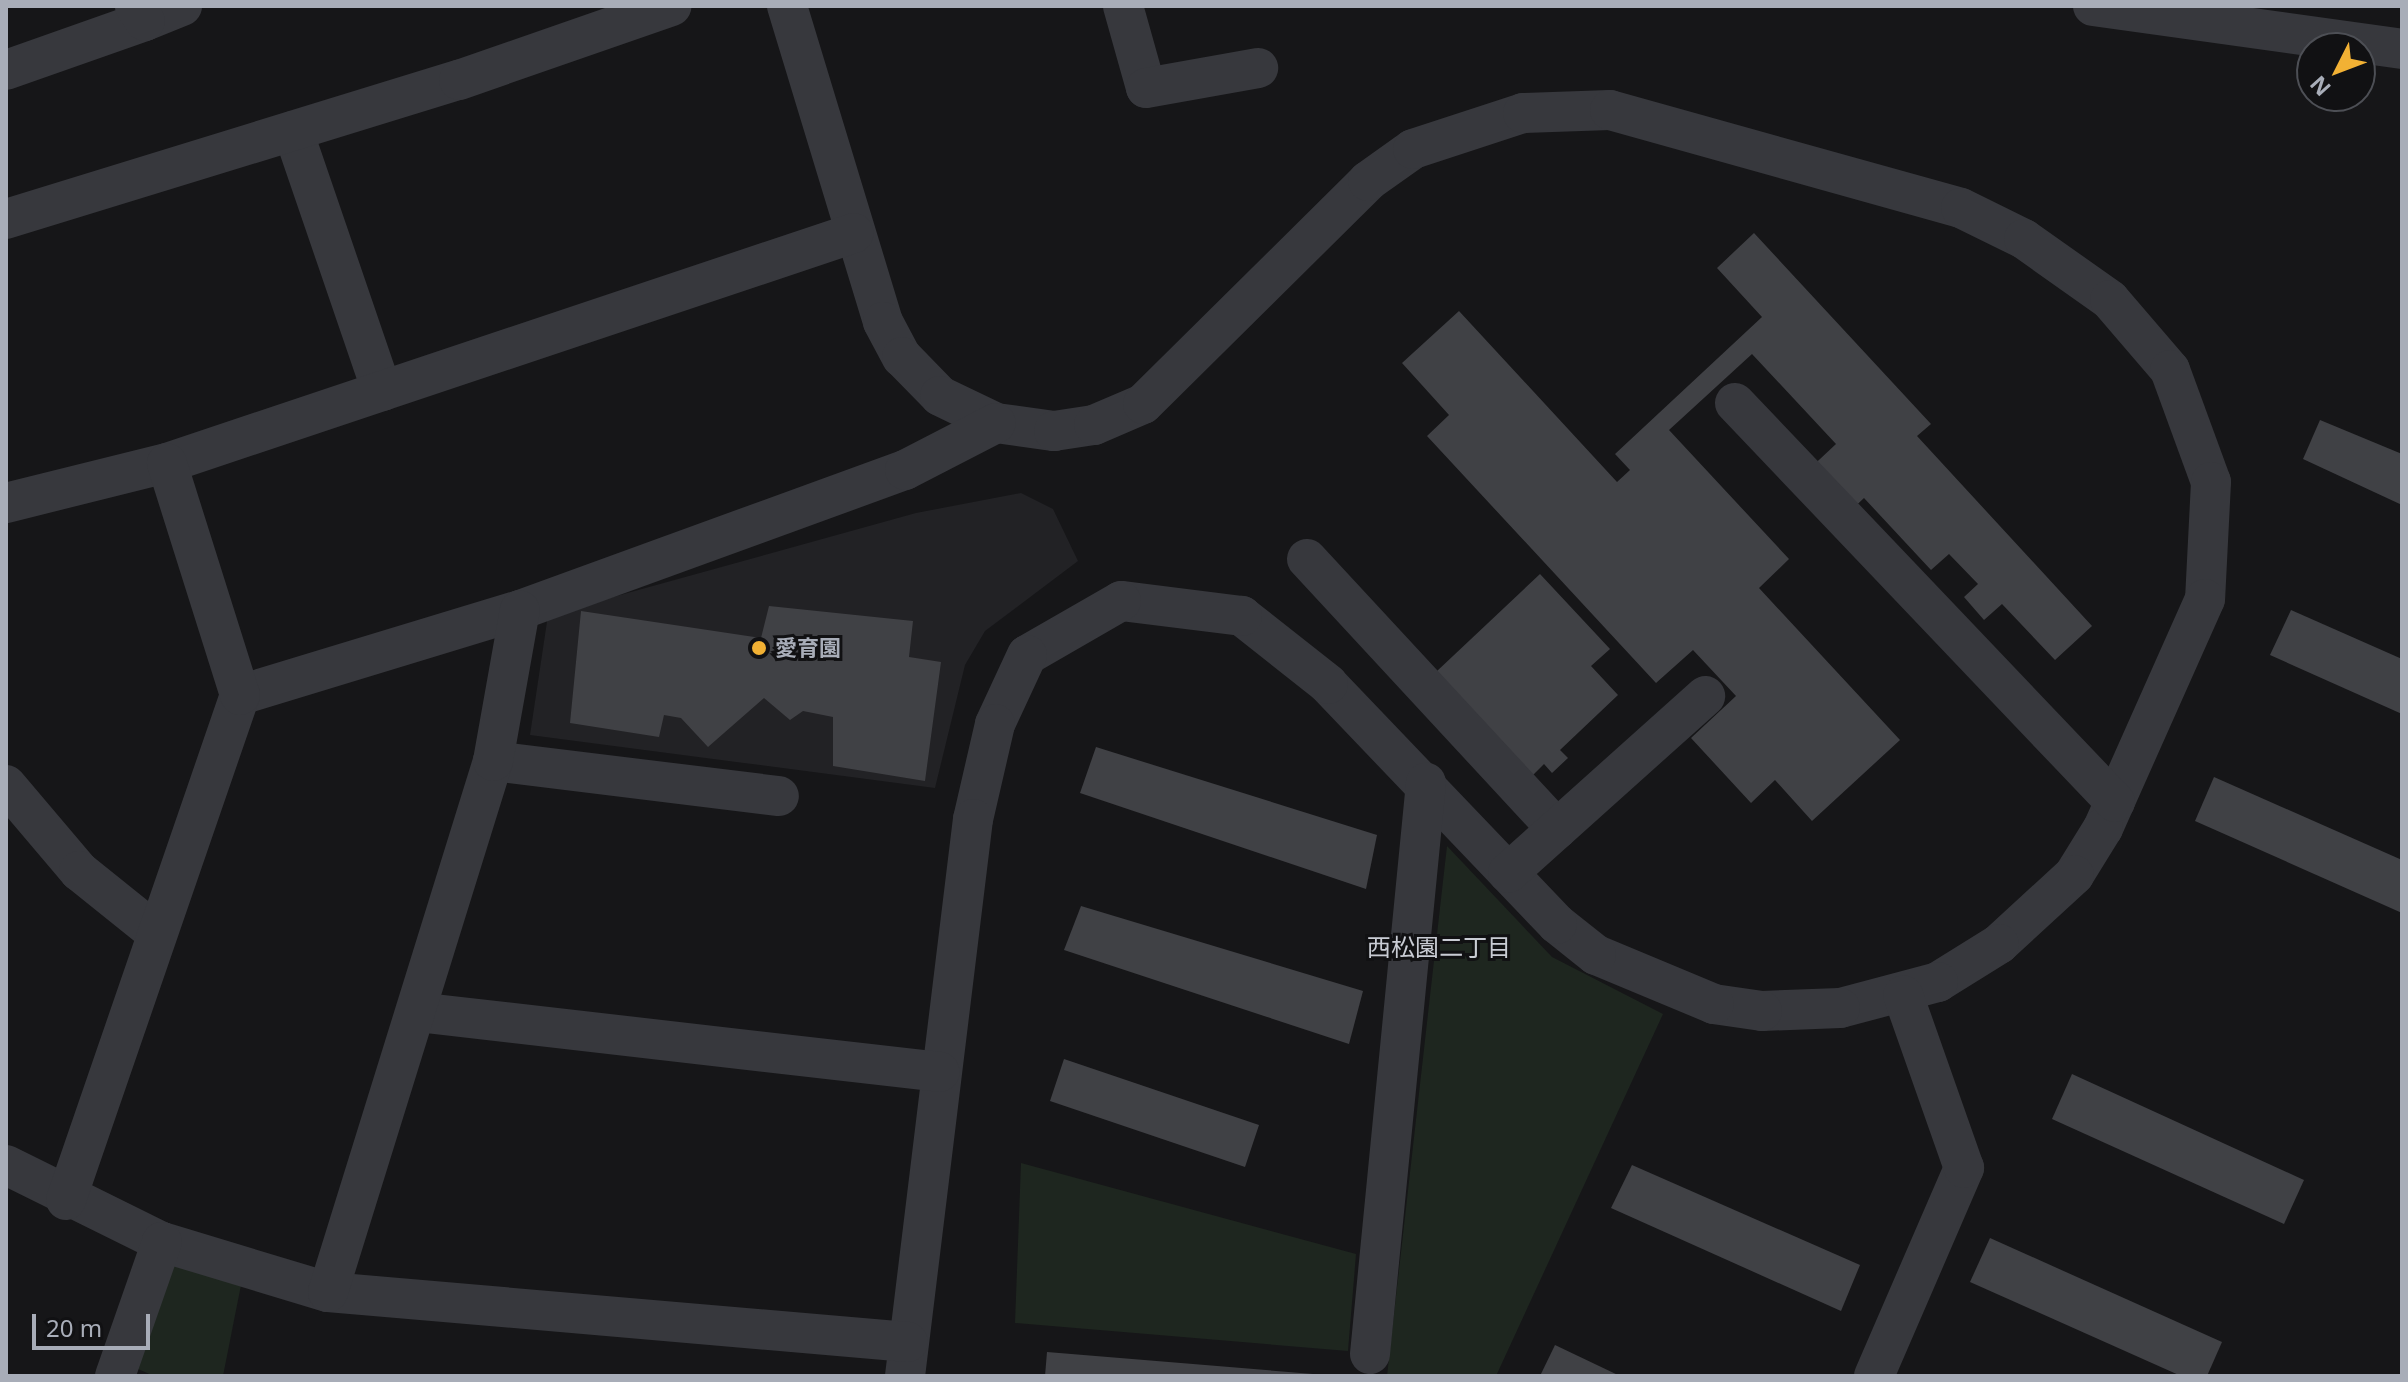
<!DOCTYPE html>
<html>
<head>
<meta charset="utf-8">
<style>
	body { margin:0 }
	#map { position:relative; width:2408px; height:1382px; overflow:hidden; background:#161618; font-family:"Noto Sans","Noto Sans JP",sans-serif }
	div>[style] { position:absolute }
	.built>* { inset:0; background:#222225 }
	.green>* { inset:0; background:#1e261f }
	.building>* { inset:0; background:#404145 }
	.minor>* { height:40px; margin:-20px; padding:0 20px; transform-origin:20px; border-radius:20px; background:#37383d }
	.dots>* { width:22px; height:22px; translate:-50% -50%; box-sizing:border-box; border:4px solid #111113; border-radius:50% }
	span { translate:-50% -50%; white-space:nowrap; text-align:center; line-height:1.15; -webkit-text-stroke:6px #111113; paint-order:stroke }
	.poi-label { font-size:22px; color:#a8adb8; font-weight:700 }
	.left { translate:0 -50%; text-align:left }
	.neighbourhood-label { font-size:24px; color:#c9ccd4 }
	.frame { position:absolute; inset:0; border:8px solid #a8adb8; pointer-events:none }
	.north { position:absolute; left:2296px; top:32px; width:80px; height:80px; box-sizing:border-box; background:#111113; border:2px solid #4d4f55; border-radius:50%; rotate:228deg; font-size:22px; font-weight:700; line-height:32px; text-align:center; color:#a8adb8 }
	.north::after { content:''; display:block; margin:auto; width:28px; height:36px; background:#f2b134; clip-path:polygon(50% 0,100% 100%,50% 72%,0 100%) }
	.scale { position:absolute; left:32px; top:1314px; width:118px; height:36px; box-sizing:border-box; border:4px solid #a8adb8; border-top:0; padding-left:10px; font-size:24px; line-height:28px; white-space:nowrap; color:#a8adb8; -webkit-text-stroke:6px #111113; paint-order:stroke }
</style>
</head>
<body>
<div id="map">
	<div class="built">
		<i style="clip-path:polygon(1021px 493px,1053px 509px,1078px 561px,985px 631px,965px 665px,935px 788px,530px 735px,548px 615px,916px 513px)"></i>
	</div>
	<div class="green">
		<i style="clip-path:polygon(1447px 846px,1552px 957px,1663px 1014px,1496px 1376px,1387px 1376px)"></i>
		<i style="clip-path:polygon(1021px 1163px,1356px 1254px,1348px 1351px,1015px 1323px)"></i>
		<i style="clip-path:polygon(168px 1260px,241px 1285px,223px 1376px,154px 1376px,131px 1366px)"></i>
	</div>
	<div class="building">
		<i style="clip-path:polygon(1754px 233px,1931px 424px,1917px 436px,2092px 626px,2055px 660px,2002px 604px,1984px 620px,1964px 597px,1978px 584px,1949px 554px,1931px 570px,1864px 498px,1844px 517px,1804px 474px,1836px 444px,1752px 354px,1669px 430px,1789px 559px,1759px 588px,1900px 740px,1812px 821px,1775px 780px,1751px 803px,1691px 738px,1736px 696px,1693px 650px,1656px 683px,1427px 436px,1449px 415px,1402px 363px,1459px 311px,1617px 482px,1630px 470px,1615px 454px,1762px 317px,1717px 268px)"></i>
		<i style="clip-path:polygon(2320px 420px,2402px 454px,2402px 505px,2303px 459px)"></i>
		<i style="clip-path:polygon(1540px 574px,1610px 649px,1591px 666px,1618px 695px,1560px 750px,1568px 758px,1552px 773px,1544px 764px,1533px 775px,1436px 672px)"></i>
		<i style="clip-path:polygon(769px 606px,913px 621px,909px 657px,941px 662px,925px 781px,833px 766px,833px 717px,803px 711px,790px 720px,764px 698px,708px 747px,681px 718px,664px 715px,659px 737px,570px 723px,581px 611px,761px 638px)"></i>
		<i style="clip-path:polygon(2291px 610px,2402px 659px,2402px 714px,2270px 655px)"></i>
		<i style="clip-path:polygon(1096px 747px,1377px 835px,1366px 889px,1080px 793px)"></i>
		<i style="clip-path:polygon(2214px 777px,2402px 860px,2402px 913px,2195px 821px)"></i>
		<i style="clip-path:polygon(1081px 906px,1363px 991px,1349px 1044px,1064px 950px)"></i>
		<i style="clip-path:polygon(1064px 1059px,1259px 1125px,1245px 1167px,1050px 1101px)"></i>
		<i style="clip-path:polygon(2072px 1074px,2304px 1180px,2284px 1224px,2052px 1119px)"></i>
		<i style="clip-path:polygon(1632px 1165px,1860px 1265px,1841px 1311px,1611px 1208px)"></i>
		<i style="clip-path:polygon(1990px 1238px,2222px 1342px,2207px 1376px,2181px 1376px,1970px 1282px)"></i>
		<i style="clip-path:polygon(1555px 1345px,1620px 1376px,1540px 1376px)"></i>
		<i style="clip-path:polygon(1047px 1352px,1313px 1374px,1313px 1376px,1045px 1376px)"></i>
	</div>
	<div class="minor">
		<i style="left:787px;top:6px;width:330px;rotate:73.1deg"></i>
		<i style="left:883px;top:322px;width:40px;rotate:62deg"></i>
		<i style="left:902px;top:357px;width:54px;rotate:45.7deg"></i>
		<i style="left:940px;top:396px;width:62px;rotate:25.7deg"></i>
		<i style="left:996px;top:423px;width:59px;rotate:7.9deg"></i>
		<i style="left:1054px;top:431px;width:40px;rotate:-8.5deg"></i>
		<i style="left:1094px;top:425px;width:53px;rotate:-23.2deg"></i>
		<i style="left:1143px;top:404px;width:317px;rotate:-44.7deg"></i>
		<i style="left:1368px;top:181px;width:55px;rotate:-35.4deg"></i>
		<i style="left:1413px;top:149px;width:116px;rotate:-18.1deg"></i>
		<i style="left:1523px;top:113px;width:87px;rotate:-2deg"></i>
		<i style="left:1610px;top:110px;width:364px;rotate:15.6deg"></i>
		<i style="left:1961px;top:208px;width:70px;rotate:26.2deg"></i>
		<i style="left:2024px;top:239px;width:105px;rotate:35.3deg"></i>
		<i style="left:2110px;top:300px;width:92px;rotate:49.4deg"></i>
		<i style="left:2170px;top:370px;width:119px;rotate:69.9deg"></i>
		<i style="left:2211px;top:482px;width:117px;rotate:92.9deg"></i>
		<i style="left:2205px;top:599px;width:251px;rotate:114deg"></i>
		<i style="left:2103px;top:828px;width:55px;rotate:121.7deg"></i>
		<i style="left:2074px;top:875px;width:102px;rotate:137.4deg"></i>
		<i style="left:1999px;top:944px;width:72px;rotate:148.1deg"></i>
		<i style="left:1938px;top:982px;width:101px;rotate:165.1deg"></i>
		<i style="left:1840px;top:1008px;width:78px;rotate:177.8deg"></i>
		<i style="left:1762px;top:1011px;width:49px;rotate:-171.7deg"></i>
		<i style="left:1714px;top:1004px;width:128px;rotate:-157.4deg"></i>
		<i style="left:1596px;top:955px;width:50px;rotate:-141.5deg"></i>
		<i style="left:1557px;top:924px;width:332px;rotate:-133.7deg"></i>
		<i style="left:1328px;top:684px;width:110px;rotate:-141.7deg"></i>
		<i style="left:1242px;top:616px;width:122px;rotate:-172.9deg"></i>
		<i style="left:1121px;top:601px;width:108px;rotate:150.1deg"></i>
		<i style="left:1027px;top:655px;width:76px;rotate:114.9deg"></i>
		<i style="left:995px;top:724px;width:98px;rotate:103deg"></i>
		<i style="left:973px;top:819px;width:561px;rotate:96.96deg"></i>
		<i style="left:1123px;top:6px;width:85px;rotate:74.3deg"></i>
		<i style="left:1146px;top:88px;width:114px;rotate:-10.1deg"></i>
		<i style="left:2093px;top:6px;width:312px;rotate:7.9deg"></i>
		<i style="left:145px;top:21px;width:40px;rotate:-22deg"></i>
		<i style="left:6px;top:70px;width:147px;rotate:-19.4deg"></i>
		<i style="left:145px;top:21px;width:18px;rotate:-124deg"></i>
		<i style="left:293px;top:131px;width:275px;rotate:71.1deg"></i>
		<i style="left:6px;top:219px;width:474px;rotate:-17.1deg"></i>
		<i style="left:459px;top:80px;width:225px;rotate:-19.2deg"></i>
		<i style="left:1735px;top:403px;width:551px;rotate:46.4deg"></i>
		<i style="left:6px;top:503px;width:166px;rotate:-14deg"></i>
		<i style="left:167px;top:463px;width:724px;rotate:-18.51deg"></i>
		<i style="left:1307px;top:559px;width:368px;rotate:47.2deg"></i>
		<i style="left:240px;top:695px;width:293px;rotate:-16.9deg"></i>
		<i style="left:520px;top:610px;width:410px;rotate:-20deg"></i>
		<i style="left:905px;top:470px;width:102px;rotate:-27.3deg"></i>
		<i style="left:493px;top:761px;width:288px;rotate:7deg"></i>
		<i style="left:6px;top:785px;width:113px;rotate:49.7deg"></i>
		<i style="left:79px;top:871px;width:97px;rotate:38.8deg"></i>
		<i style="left:1508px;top:873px;width:265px;rotate:-41.9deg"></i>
		<i style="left:417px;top:1012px;width:526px;rotate:6.54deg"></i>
		<i style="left:6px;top:1165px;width:174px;rotate:26.3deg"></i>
		<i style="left:162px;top:1242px;width:173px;rotate:16.8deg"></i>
		<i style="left:328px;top:1292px;width:582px;rotate:4.93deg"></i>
		<i style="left:66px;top:1200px;width:534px;rotate:-70.99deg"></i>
		<i style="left:240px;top:695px;width:243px;rotate:-107.5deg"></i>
		<i style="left:328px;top:1292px;width:556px;rotate:-72.74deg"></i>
		<i style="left:493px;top:761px;width:153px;rotate:-79.9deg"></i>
		<i style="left:1370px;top:1354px;width:574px;rotate:-84.4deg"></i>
		<i style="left:115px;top:1376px;width:142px;rotate:-70.7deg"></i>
		<i style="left:1874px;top:1376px;width:227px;rotate:-66.6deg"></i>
		<i style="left:1964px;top:1168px;width:183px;rotate:-109.4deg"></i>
	</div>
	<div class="dots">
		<i style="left:759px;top:648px;background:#f2b134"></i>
	</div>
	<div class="poi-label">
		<span class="left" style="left:775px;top:648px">愛育園</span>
	</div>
	<div class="neighbourhood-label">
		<span style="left:1439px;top:947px">西松園二丁目</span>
	</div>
	<div class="frame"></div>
	<div class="north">N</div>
	<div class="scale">20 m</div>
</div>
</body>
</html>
